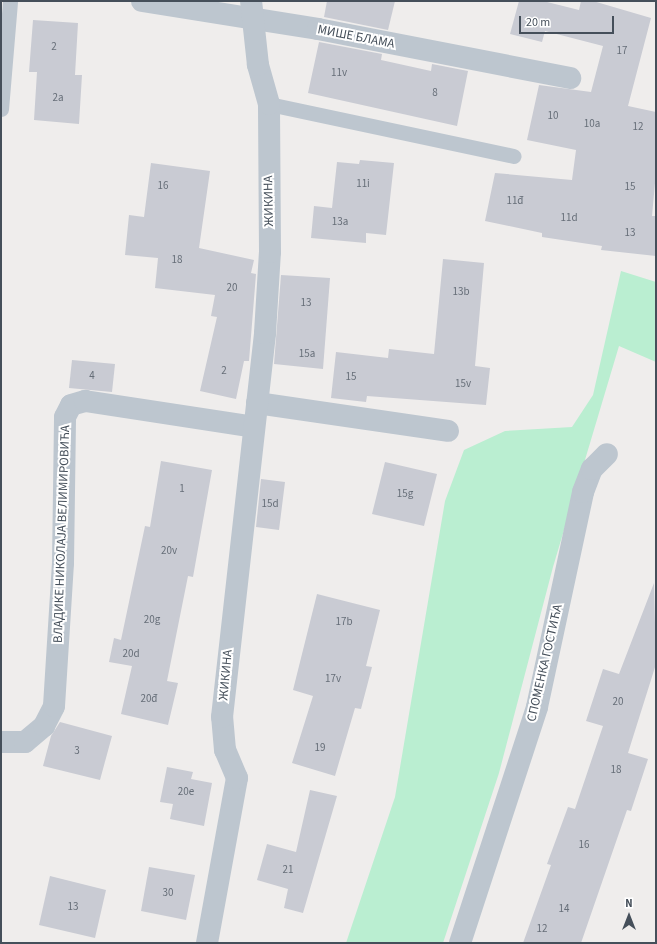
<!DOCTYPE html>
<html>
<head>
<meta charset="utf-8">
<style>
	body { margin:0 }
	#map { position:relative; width:657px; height:944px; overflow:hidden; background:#efedec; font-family:"Source Sans 3",sans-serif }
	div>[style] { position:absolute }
	.green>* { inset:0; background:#baeed1 }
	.building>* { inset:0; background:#c9cbd3 }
	.lane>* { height:15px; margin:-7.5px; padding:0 7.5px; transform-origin:7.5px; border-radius:7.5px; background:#bdc6cf }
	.street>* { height:22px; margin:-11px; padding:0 11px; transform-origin:11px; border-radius:11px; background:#bdc6cf }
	span { translate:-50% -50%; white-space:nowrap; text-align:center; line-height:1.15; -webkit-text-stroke:4px #fff; paint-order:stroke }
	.number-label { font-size:11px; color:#666e78 }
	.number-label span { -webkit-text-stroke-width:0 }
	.street-label { font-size:13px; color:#454f5a }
	.frame { position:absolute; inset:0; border:2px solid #454f5a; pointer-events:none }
	.north { position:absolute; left:609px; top:896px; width:40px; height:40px; -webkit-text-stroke:3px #fff; paint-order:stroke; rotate:0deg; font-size:11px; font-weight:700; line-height:16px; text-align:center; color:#454f5a }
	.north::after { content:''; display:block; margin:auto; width:14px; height:18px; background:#454f5a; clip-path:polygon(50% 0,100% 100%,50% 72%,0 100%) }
	.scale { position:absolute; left:519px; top:16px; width:95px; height:18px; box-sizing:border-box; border:2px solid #454f5a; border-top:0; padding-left:5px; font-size:12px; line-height:14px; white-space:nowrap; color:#454f5a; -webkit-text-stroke:3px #fff; paint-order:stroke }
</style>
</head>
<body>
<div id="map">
	<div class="green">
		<i style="clip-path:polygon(621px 271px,656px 282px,656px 362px,619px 346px,553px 567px,499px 773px,443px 943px,346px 943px,395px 797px,445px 501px,464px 450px,505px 431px,572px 427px,593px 395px)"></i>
	</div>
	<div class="building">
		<i style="clip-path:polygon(327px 1px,395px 1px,388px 30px,324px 17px)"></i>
		<i style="clip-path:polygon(519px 1px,543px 1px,579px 10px,581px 1px,593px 1px,651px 18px,628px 106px,656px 112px,656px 172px,652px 216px,656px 216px,656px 256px,601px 250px,602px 246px,542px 237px,542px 233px,485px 221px,495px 173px,572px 180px,576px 150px,527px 140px,539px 85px,591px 92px,603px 46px,545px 31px,542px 42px,510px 34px)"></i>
		<i style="clip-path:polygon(33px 20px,78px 23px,75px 75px,82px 75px,79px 124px,34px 120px,37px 72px,29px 72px)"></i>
		<i style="clip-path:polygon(319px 42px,382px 54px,381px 60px,431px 71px,432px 64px,468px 71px,457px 126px,308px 93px)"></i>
		<i style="clip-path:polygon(360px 160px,394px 163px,386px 235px,366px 233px,366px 243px,311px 238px,314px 206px,332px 208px,337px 162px,359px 164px)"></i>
		<i style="clip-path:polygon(151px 163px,210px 171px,199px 248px,254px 260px,251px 273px,256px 274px,249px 361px,244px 361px,236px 399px,200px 391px,217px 317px,211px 316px,215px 295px,155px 288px,158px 258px,125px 255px,129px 215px,144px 217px)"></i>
		<i style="clip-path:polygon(443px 259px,484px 263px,475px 366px,490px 368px,486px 405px,367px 396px,366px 402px,331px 398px,336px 352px,388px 358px,389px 349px,434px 354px)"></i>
		<i style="clip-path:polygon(281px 275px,330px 278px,323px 369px,274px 364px)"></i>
		<i style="clip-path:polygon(72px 360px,115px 364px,112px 392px,69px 388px)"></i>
		<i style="clip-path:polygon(161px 461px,212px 470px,193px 577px,188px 576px,167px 681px,178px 683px,168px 725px,121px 714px,132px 666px,109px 662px,114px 638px,121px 640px,145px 526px,150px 527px)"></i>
		<i style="clip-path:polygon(385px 462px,437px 474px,424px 526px,372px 514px)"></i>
		<i style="clip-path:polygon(261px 479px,285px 482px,279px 530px,256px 527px)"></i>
		<i style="clip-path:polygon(654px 583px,656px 664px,628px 753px,648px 759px,631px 811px,627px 810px,581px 943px,523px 943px,551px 865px,547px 864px,568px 807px,575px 809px,603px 726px,586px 721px,603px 669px,619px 674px)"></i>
		<i style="clip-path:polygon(317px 594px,380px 610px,366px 666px,372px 667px,361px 709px,355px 708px,335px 776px,292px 763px,313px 696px,293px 690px)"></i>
		<i style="clip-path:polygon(60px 722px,112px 736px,100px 780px,43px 766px,51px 736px)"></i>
		<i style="clip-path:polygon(167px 767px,193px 772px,191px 779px,212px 783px,204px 826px,170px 819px,173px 804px,160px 802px)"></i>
		<i style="clip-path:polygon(310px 790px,337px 796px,303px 913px,284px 908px,288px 889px,257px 880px,267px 844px,296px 852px)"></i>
		<i style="clip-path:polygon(149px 867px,195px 875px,186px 920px,141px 911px)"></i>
		<i style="clip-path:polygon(50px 876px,106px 890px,95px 938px,39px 925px)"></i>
	</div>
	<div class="lane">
		<i style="left:269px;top:104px;width:250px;rotate:12deg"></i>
		<i style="left:1px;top:109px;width:108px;rotate:-85.2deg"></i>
	</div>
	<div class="street">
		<i style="left:142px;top:1px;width:178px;rotate:9deg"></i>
		<i style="left:318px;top:29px;width:257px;rotate:11deg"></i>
		<i style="left:257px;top:403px;width:193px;rotate:8.3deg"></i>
		<i style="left:1px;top:742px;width:24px"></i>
		<i style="left:25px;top:742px;width:25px;rotate:-40deg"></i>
		<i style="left:44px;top:726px;width:22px;rotate:-63deg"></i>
		<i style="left:54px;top:706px;width:143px;rotate:-86.4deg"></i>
		<i style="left:63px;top:563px;width:146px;rotate:-89.2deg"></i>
		<i style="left:65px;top:417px;width:13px;rotate:-63deg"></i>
		<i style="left:71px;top:405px;width:15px;rotate:-16deg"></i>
		<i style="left:85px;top:401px;width:171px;rotate:8.7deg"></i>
		<i style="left:207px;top:943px;width:168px;rotate:-79.7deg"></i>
		<i style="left:237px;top:778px;width:30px;rotate:-113deg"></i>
		<i style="left:225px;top:750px;width:33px;rotate:-95deg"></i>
		<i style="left:222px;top:717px;width:386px;rotate:-83.6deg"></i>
		<i style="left:265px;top:333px;width:81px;rotate:-86.5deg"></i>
		<i style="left:270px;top:252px;width:148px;rotate:-90.4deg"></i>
		<i style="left:269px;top:104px;width:41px;rotate:-105.8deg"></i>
		<i style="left:258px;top:65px;width:64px;rotate:-96.2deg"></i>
		<i style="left:460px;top:943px;width:248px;rotate:-71.9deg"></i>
		<i style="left:537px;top:707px;width:220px;rotate:-77.9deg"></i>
		<i style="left:583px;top:492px;width:25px;rotate:-69deg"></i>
		<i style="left:592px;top:469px;width:21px;rotate:-45deg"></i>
	</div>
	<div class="number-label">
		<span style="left:54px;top:47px">2</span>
		<span style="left:622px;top:51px">17</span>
		<span style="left:339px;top:73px">11v</span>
		<span style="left:435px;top:93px">8</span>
		<span style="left:58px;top:98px">2a</span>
		<span style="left:553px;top:116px">10</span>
		<span style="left:592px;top:124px">10a</span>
		<span style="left:638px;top:127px">12</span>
		<span style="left:363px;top:184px">11i</span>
		<span style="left:163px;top:186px">16</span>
		<span style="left:630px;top:187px">15</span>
		<span style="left:515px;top:201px">11đ</span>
		<span style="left:569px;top:218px">11d</span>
		<span style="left:340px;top:222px">13a</span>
		<span style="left:630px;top:233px">13</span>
		<span style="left:177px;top:260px">18</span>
		<span style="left:232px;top:288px">20</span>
		<span style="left:461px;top:292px">13b</span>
		<span style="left:306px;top:303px">13</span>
		<span style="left:307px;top:354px">15a</span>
		<span style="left:224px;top:371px">2</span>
		<span style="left:92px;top:376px">4</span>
		<span style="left:351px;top:377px">15</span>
		<span style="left:463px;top:384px">15v</span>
		<span style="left:182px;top:489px">1</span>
		<span style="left:405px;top:494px">15g</span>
		<span style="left:270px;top:504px">15d</span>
		<span style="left:169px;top:551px">20v</span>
		<span style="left:152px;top:620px">20g</span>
		<span style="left:344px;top:622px">17b</span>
		<span style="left:131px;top:654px">20d</span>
		<span style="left:333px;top:679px">17v</span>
		<span style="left:149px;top:699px">20đ</span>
		<span style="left:618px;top:702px">20</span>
		<span style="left:320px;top:748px">19</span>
		<span style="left:77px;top:751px">3</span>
		<span style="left:616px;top:770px">18</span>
		<span style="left:186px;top:792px">20e</span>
		<span style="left:584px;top:845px">16</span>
		<span style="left:288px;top:870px">21</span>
		<span style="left:168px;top:893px">30</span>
		<span style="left:73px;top:907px">13</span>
		<span style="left:564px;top:909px">14</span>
		<span style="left:542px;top:929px">12</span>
	</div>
	<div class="street-label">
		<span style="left:356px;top:37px;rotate:11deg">МИШЕ БЛАМА</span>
		<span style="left:269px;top:201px;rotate:-91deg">ЖИКИНА</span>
		<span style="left:62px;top:534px;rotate:-88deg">ВЛАДИКЕ НИКОЛАЈА ВЕЛИМИРОВИЋА</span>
		<span style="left:545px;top:663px;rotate:-77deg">СПОМЕНКА ГОСТИЋА</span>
		<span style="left:226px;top:675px;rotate:-85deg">ЖИКИНА</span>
	</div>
	<div class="frame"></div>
	<div class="north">N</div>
	<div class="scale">20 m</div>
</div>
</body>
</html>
